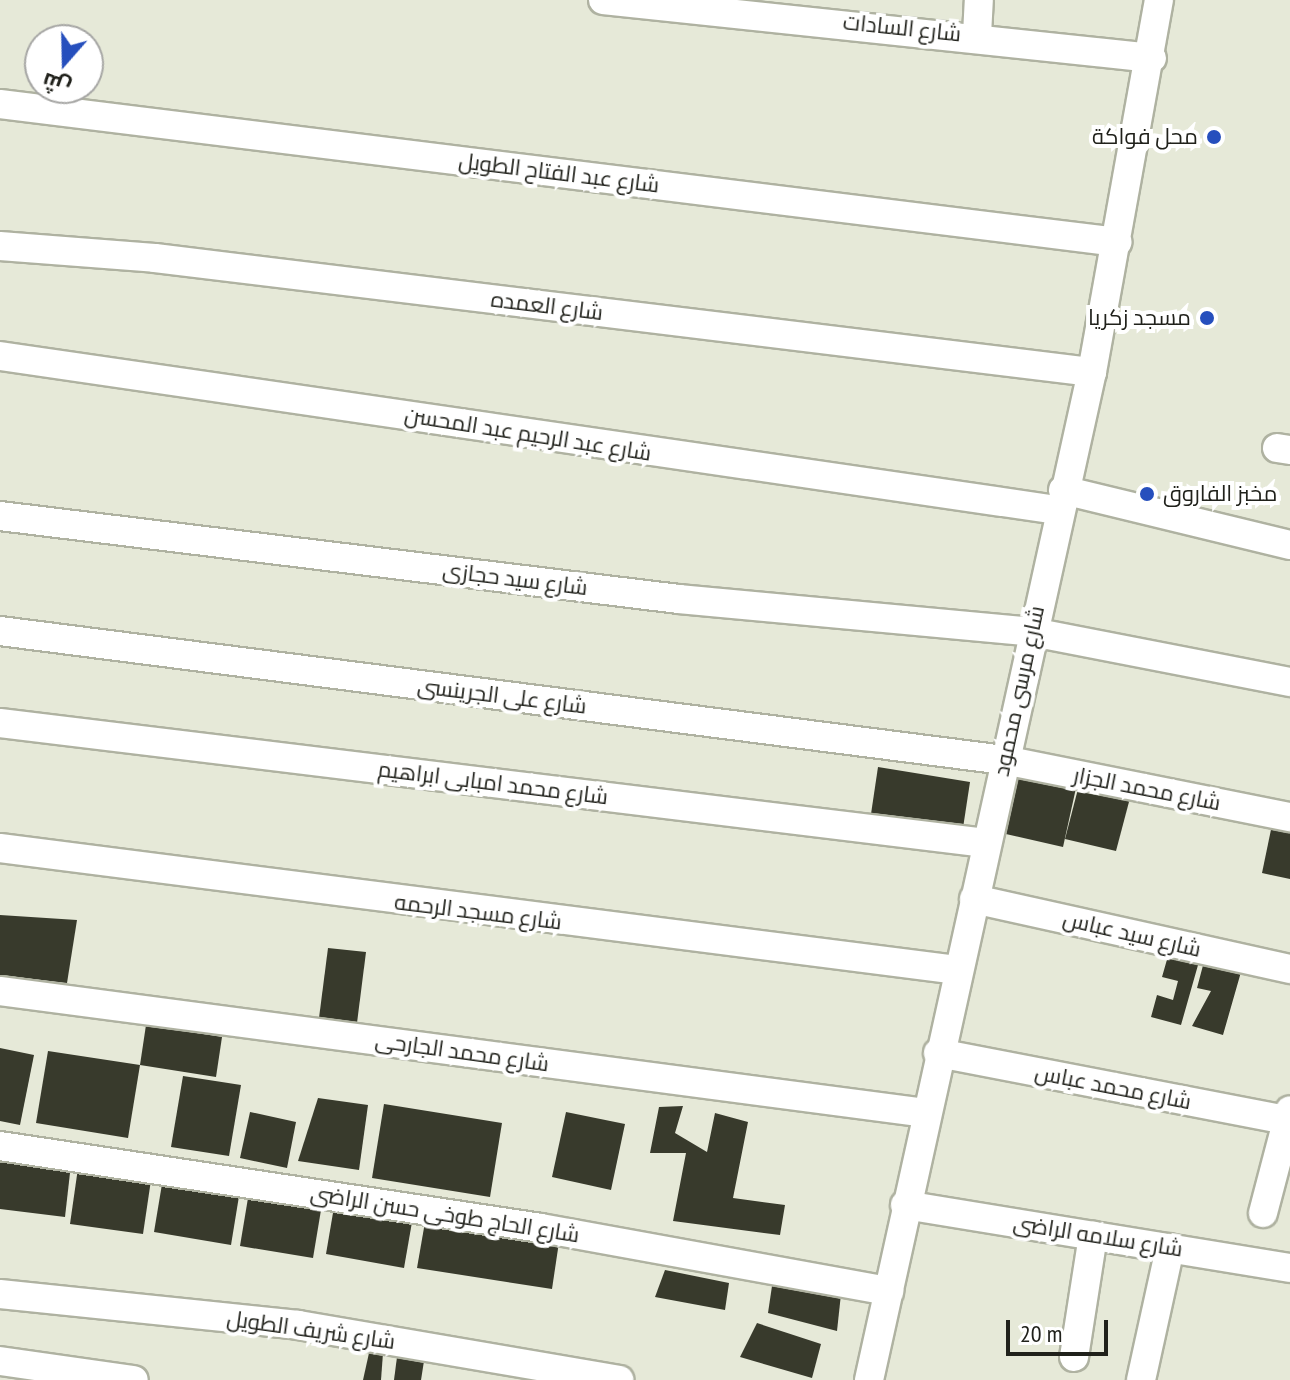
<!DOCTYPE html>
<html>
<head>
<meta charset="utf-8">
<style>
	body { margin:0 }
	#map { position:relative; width:1290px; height:1380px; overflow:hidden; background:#e6e9d8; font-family:"PT Sans Narrow",Cairo,sans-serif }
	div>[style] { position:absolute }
	.building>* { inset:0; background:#383a2c }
	.roads { filter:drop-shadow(2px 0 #afb2a1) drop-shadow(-2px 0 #afb2a1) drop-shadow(0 2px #afb2a1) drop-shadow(0 -2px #afb2a1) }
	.street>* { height:28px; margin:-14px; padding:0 14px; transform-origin:14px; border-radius:14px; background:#fff }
	.dots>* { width:22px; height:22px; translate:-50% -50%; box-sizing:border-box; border:4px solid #fff; border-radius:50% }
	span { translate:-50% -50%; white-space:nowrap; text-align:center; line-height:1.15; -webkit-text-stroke:8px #fff; paint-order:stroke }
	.street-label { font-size:22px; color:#20211b }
	.poi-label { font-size:22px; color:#20211b }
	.right { translate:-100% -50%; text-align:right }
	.left { translate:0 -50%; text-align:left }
	.north { position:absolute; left:24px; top:24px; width:80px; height:80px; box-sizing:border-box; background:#fff; border:2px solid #a6a6a4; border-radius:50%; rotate:200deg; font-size:22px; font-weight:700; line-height:32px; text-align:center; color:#20211b }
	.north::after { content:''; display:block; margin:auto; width:28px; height:36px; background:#264fbd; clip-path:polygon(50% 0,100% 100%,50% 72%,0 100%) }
	.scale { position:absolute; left:1006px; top:1320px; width:102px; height:36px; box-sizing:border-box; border:4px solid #20211b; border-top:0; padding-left:10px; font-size:24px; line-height:28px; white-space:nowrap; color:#20211b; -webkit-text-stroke:6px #fff; paint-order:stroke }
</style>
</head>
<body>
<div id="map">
	<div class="building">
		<i style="clip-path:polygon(878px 767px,970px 782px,963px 828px,871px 814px)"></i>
		<i style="clip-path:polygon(1010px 773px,1076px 788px,1063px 847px,997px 832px)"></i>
		<i style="clip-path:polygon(1079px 785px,1130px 798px,1116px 851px,1065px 839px)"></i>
		<i style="clip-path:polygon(1274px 815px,1290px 819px,1290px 879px,1262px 873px)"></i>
		<i style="clip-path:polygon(0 915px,77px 920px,67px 983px,0 975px)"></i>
		<i style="clip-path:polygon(328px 948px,366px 952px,357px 1023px,319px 1018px)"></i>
		<i style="clip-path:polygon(1170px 949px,1200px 958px,1181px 1025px,1151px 1017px,1157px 995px,1173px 1000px,1178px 981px,1162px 977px)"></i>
		<i style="clip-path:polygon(1206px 954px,1243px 965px,1223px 1035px,1192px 1026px,1211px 991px,1197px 988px)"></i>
		<i style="clip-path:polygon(146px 1025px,222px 1037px,216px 1077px,140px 1065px)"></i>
		<i style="clip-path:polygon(0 1048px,34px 1055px,20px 1125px,0 1121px)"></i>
		<i style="clip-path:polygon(48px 1051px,140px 1065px,128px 1138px,36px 1123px)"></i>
		<i style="clip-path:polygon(183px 1076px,241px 1085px,229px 1156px,171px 1147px)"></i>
		<i style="clip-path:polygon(318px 1098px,368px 1105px,359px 1170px,298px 1161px)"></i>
		<i style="clip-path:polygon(384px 1104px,502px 1123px,490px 1197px,372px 1178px)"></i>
		<i style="clip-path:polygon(683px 1106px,675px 1133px,707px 1152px,715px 1113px,748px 1122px,733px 1198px,785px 1205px,780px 1235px,673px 1221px,686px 1153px,650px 1153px,659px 1107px)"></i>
		<i style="clip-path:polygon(250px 1112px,296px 1122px,287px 1168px,240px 1158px)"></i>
		<i style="clip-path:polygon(566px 1112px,625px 1124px,611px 1190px,552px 1177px)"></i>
		<i style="clip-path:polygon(0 1156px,71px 1164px,65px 1217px,0 1209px)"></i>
		<i style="clip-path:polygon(78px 1168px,151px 1180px,143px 1234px,70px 1224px)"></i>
		<i style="clip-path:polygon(163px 1178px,240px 1190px,231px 1245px,154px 1232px)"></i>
		<i style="clip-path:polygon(248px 1198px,321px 1210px,313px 1258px,240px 1246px)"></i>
		<i style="clip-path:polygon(334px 1207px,412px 1222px,404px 1268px,326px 1254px)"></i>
		<i style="clip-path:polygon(425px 1222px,559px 1242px,552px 1289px,417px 1268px)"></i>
		<i style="clip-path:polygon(665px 1270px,729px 1283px,725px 1310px,655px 1297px)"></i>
		<i style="clip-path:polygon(772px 1286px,841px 1294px,837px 1331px,768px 1313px)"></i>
		<i style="clip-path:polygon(757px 1323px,821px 1344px,812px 1378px,740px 1357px)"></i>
		<i style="clip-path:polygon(369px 1353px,383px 1353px,381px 1380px,363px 1380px)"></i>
		<i style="clip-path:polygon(397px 1357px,424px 1361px,421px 1380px,394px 1380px)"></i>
	</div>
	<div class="roads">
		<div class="street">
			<i style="left:603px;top:0;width:552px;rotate:6.03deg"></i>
			<i style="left:977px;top:35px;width:35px;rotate:-87deg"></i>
			<i style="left:0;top:104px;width:1126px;rotate:7.04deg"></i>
			<i style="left:0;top:246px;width:155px;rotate:4.4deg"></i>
			<i style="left:155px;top:258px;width:944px;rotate:6.94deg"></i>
			<i style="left:0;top:356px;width:1068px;rotate:8.29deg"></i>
			<i style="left:1277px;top:448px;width:13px;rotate:9deg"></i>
			<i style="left:1063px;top:490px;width:234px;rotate:13.6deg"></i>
			<i style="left:0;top:516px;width:684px;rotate:6.97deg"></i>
			<i style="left:679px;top:599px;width:355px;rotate:5.3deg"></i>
			<i style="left:1032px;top:632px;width:263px;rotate:11deg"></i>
			<i style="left:0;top:631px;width:1012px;rotate:7.32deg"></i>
			<i style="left:1004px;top:760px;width:292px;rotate:11.3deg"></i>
			<i style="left:0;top:723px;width:993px;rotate:6.94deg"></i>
			<i style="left:0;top:848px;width:966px;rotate:7.26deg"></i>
			<i style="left:974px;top:899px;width:324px;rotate:12.5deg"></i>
			<i style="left:0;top:991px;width:933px;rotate:7.51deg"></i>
			<i style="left:938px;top:1053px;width:355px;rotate:10.9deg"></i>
			<i style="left:0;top:1146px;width:547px;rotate:8.62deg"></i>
			<i style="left:541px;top:1228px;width:354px;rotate:10.3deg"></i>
			<i style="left:905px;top:1205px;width:390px;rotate:9.3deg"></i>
			<i style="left:1263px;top:1213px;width:106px;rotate:-75.3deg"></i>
			<i style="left:0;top:1294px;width:300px;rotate:5.9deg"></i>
			<i style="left:298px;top:1325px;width:326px;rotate:9.7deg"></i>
			<i style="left:1074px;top:1357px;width:123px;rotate:-81.1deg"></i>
			<i style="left:0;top:1361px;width:135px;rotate:8.1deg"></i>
			<i style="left:869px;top:1380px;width:1032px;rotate:-77.53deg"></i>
			<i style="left:1092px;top:372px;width:378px;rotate:-79.8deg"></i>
			<i style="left:1141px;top:1380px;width:135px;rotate:-77.6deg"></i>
		</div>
	</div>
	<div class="dots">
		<i style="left:1214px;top:137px;background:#264fbd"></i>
		<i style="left:1207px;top:318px;background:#264fbd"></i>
		<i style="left:1147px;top:494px;background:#264fbd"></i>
	</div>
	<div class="street-label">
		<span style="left:902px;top:28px;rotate:6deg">شارع السادات</span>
		<span style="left:559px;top:173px;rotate:7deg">شارع عبد الفتاح الطويل</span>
		<span style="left:547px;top:306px;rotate:7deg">شارع العمده</span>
		<span style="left:528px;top:434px;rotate:9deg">شارع عبد الرحيم عبد المحسن</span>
		<span style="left:515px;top:579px;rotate:7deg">شارع سيد حجازى</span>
		<span style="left:1019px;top:691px;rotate:-78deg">شارع مرسى محمود</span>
		<span style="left:502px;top:696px;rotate:7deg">شارع على الجرينسى</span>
		<span style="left:493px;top:783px;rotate:7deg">شارع محمد امبابى ابراهيم</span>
		<span style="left:1147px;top:789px;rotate:11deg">شارع محمد الجزار</span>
		<span style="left:478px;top:912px;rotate:7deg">شارع مسجد الرحمه</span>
		<span style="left:1132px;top:934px;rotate:13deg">شارع سيد عباس</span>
		<span style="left:462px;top:1052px;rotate:8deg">شارع محمد الجارحى</span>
		<span style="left:1113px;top:1087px;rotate:11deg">شارع محمد عباس</span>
		<span style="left:445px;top:1214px;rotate:9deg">شارع الحاج طوخى حسن الراضى</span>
		<span style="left:1098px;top:1236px;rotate:9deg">شارع سلامه الراضى</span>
		<span style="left:311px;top:1330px;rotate:8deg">شارع شريف الطويل</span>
	</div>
	<div class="poi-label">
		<span class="right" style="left:1198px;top:137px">محل فواكة</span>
		<span class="right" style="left:1191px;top:318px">مسجد زكريا</span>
		<span class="left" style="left:1163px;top:494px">مخبز الفاروق</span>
	</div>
	<div class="north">ش</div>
	<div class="scale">20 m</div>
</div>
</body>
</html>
